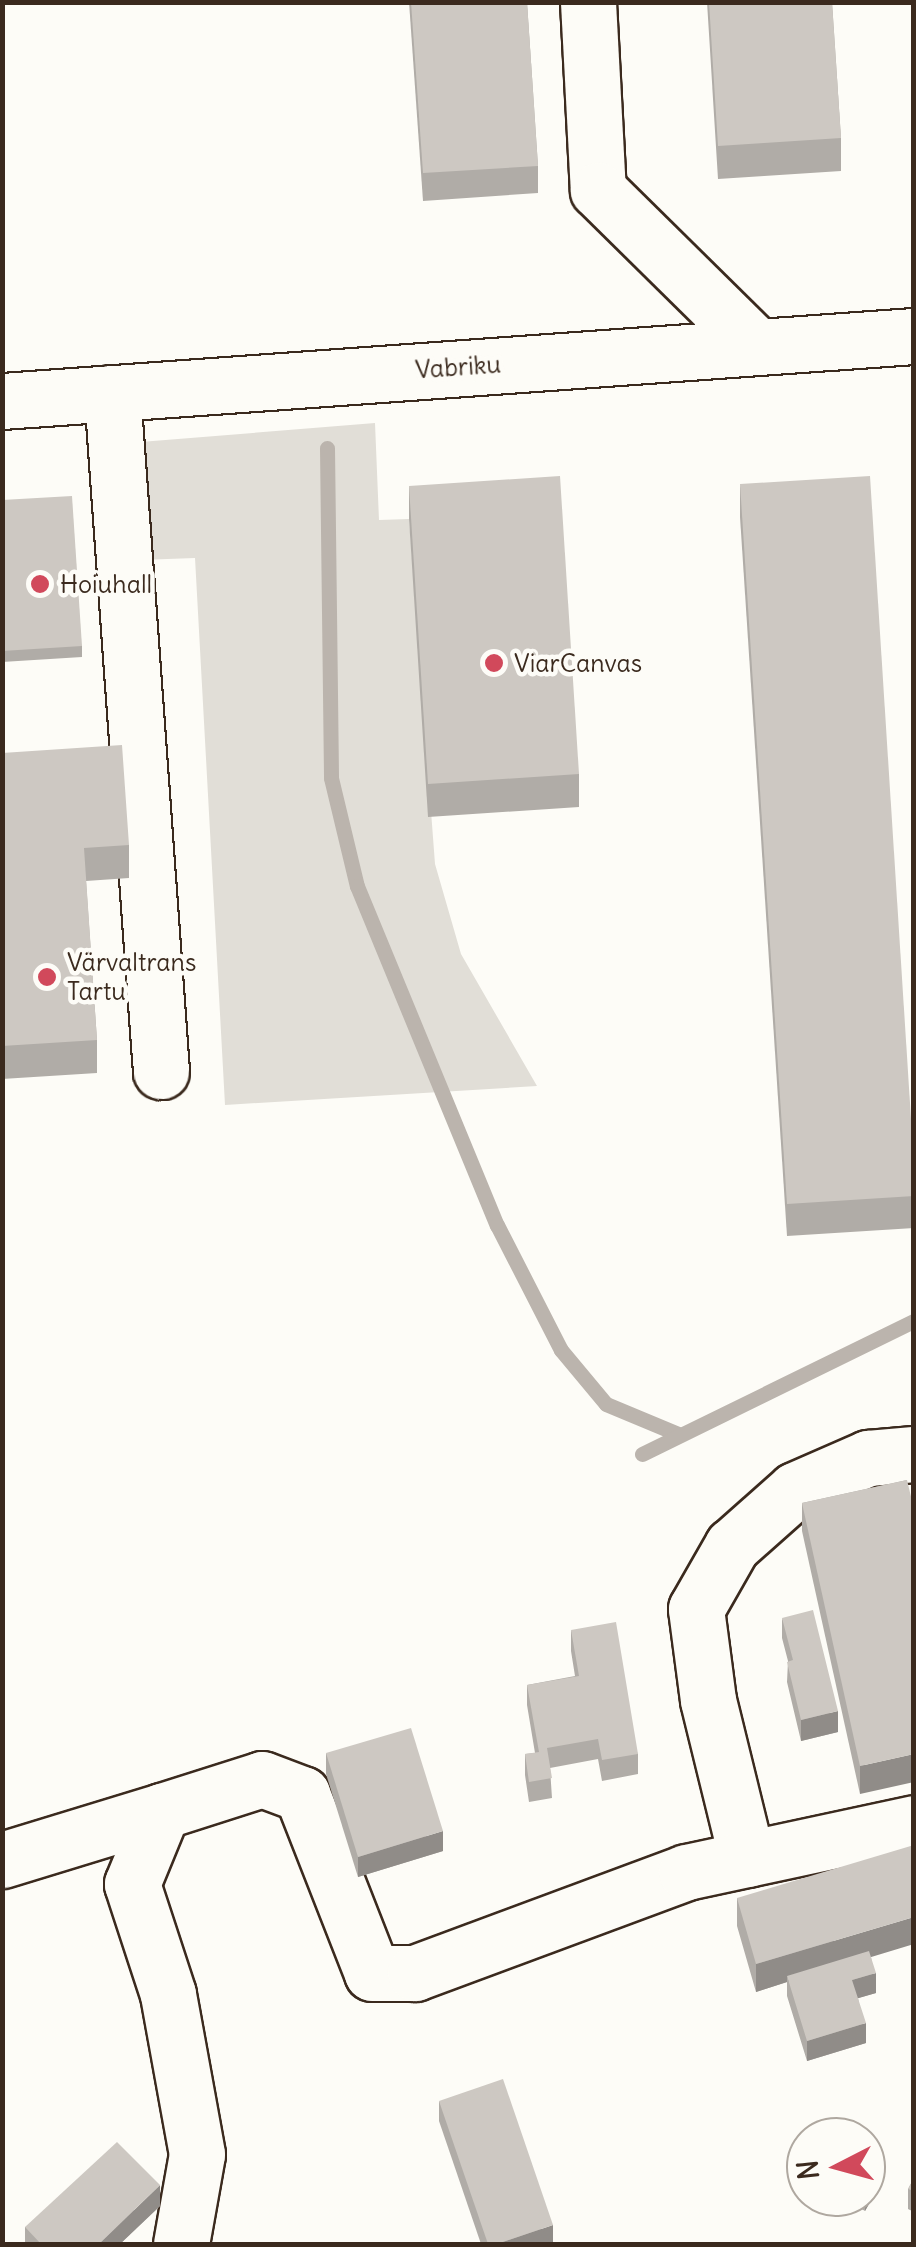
<!DOCTYPE html>
<html>
<head>
<meta charset="utf-8">
<style>
	body { margin:0 }
	#map { position:relative; width:916px; height:2247px; overflow:hidden; background:#fdfcf7; font-family:Delius,sans-serif }
	div>[style] { position:absolute }
	.green>* { inset:0; background:#e1ded7 }
	.stream>* { height:15px; margin:-7.5px; padding:0 7.5px; transform-origin:7.5px; border-radius:7.5px; background:#bbb4ad }
	.roads { filter:drop-shadow(2px 0 #3b2a1e) drop-shadow(-2px 0 #3b2a1e) drop-shadow(0 2px #3b2a1e) drop-shadow(0 -2px #3b2a1e) }
	.minor>* { height:55px; margin:-27.5px; padding:0 27.5px; transform-origin:27.5px; border-radius:27.5px; background:#fdfcf7 }
	.wall>* { inset:0; background:#b0aca7 }
	.shaded-wall>* { inset:0; background:#908c88 }
	.building>* { inset:0; background:#cdc8c2 }
	.dots>* { width:28px; height:28px; translate:-50% -50%; box-sizing:border-box; border:5px solid #fdfcf7; border-radius:50% }
	span { translate:-50% -50%; white-space:nowrap; text-align:center; line-height:1.15; -webkit-text-stroke:9px #fdfcf7; paint-order:stroke }
	.street-label { font-size:25px; color:#3b2a1e }
	.poi-label { font-size:25px; color:#3b2a1e }
	.left { translate:0 -50%; text-align:left }
	.frame { position:absolute; inset:0; border:5px solid #3b2a1e; pointer-events:none }
	.north { position:absolute; left:786px; top:2117px; width:100px; height:100px; box-sizing:border-box; background:#fdfcf7; border:2px solid #afa8a0; border-radius:50%; rotate:264deg; font-size:28px; font-weight:700; line-height:40px; text-align:center; color:#3b2a1e }
	.north::after { content:''; display:block; margin:auto; width:35px; height:45px; background:#d1495b; clip-path:polygon(50% 0,100% 100%,50% 72%,0 100%) }
</style>
</head>
<body>
<div id="map">
	<div class="green">
		<i style="clip-path:polygon(375px 423px,379px 520px,409px 519px,435px 864px,461px 954px,537px 1086px,225px 1105px,195px 558px,140px 560px,128px 443px)"></i>
	</div>
	<div class="stream">
		<i style="left:327px;top:448px;width:330px;rotate:89.3deg"></i>
		<i style="left:331px;top:778px;width:111px;rotate:76.5deg"></i>
		<i style="left:357px;top:886px;width:367px;rotate:67.6deg"></i>
		<i style="left:497px;top:1225px;width:140px;rotate:62.9deg"></i>
		<i style="left:561px;top:1350px;width:70px;rotate:50.2deg"></i>
		<i style="left:606px;top:1404px;width:78px;rotate:22.6deg"></i>
		<i style="left:642px;top:1454px;width:303px;rotate:-26.1deg"></i>
	</div>
	<div class="roads">
		<div class="minor">
			<i style="left:588px;top:2px;width:188px;rotate:87deg"></i>
			<i style="left:598px;top:190px;width:222px;rotate:44.6deg"></i>
			<i style="left:112px;top:393px;width:680px;rotate:85.87deg"></i>
			<i style="left:2px;top:401px;width:914px;rotate:-4.08deg"></i>
			<i style="left:747px;top:1859px;width:164px;rotate:-103.8deg"></i>
			<i style="left:708px;top:1700px;width:92px;rotate:-97.5deg"></i>
			<i style="left:696px;top:1609px;width:73px;rotate:-60.3deg"></i>
			<i style="left:732px;top:1546px;width:84px;rotate:-41.6deg"></i>
			<i style="left:795px;top:1490px;width:80px;rotate:-23.7deg"></i>
			<i style="left:868px;top:1458px;width:46px;rotate:-5deg"></i>
			<i style="left:2px;top:1860px;width:167px;rotate:-17deg"></i>
			<i style="left:181px;top:2244px;width:91px;rotate:-79.9deg"></i>
			<i style="left:197px;top:2154px;width:163px;rotate:-100.3deg"></i>
			<i style="left:168px;top:1994px;width:116px;rotate:-108.1deg"></i>
			<i style="left:132px;top:1884px;width:79px;rotate:-67.7deg"></i>
			<i style="left:162px;top:1811px;width:105px;rotate:-17.7deg"></i>
			<i style="left:262px;top:1779px;width:43px;rotate:20.6deg"></i>
			<i style="left:302px;top:1794px;width:192px;rotate:68.6deg"></i>
			<i style="left:372px;top:1973px;width:43px"></i>
			<i style="left:415px;top:1973px;width:289px;rotate:-20.4deg"></i>
			<i style="left:686px;top:1872px;width:233px;rotate:-12.1deg"></i>
		</div>
	</div>
	<div class="wall">
		<i style="clip-path:polygon(409px 2px,527px 2px,538px 166px,538px 193px,423px 201px)"></i>
		<i style="clip-path:polygon(707px 2px,832px 2px,841px 138px,841px 171px,718px 179px)"></i>
		<i style="clip-path:polygon(740px 484px,914px 1166px,914px 1228px,787px 1236px,740px 517px)"></i>
		<i style="clip-path:polygon(409px 486px,579px 774px,579px 807px,428px 817px,409px 519px)"></i>
		<i style="clip-path:polygon(2px 500px,82px 646px,82px 657px,2px 662px)"></i>
		<i style="clip-path:polygon(2px 753px,129px 845px,129px 878px,86px 881px,97px 1040px,97px 1073px,2px 1079px)"></i>
		<i style="clip-path:polygon(907px 1480px,860px 1794px,802px 1531px,802px 1503px)"></i>
		<i style="clip-path:polygon(782px 1618px,838px 1732px,801px 1741px,787px 1682px,788px 1661px,782px 1638px)"></i>
		<i style="clip-path:polygon(571px 1630px,638px 1754px,638px 1774px,602px 1781px,598px 1759px,550px 1768px,552px 1798px,529px 1802px,525px 1775px,525px 1754px,535px 1753px,527px 1705px,527px 1685px,575px 1676px,571px 1651px)"></i>
		<i style="clip-path:polygon(326px 1753px,443px 1851px,358px 1877px,326px 1774px)"></i>
		<i style="clip-path:polygon(737px 1898px,871px 1957px,876px 1993px,858px 1998px,866px 2043px,807px 2061px,787px 1996px,787px 1982px,756px 1992px,737px 1926px)"></i>
		<i style="clip-path:polygon(439px 2101px,553px 2244px,481px 2244px,439px 2121px)"></i>
		<i style="clip-path:polygon(914px 2178px,914px 2212px,908px 2209px,908px 2189px)"></i>
		<i style="clip-path:polygon(878px 2188px,865px 2211px,841px 2197px,866px 2197px)"></i>
		<i style="clip-path:polygon(160px 2206px,120px 2244px,25px 2244px,25px 2227px)"></i>
	</div>
	<div class="shaded-wall">
		<i style="clip-path:polygon(838px 1711px,838px 1732px,801px 1741px,801px 1720px)"></i>
		<i style="clip-path:polygon(914px 1754px,914px 1782px,860px 1794px,860px 1766px)"></i>
		<i style="clip-path:polygon(443px 1831px,443px 1851px,358px 1877px,358px 1857px)"></i>
		<i style="clip-path:polygon(914px 1917px,914px 1944px,789px 1982px,787px 1976px,787px 1982px,756px 1992px,756px 1964px)"></i>
		<i style="clip-path:polygon(876px 1973px,876px 1993px,852px 2000px,852px 1980px)"></i>
		<i style="clip-path:polygon(866px 2023px,866px 2043px,807px 2061px,807px 2041px)"></i>
		<i style="clip-path:polygon(878px 2177px,878px 2188px,865px 2211px,865px 2200px)"></i>
		<i style="clip-path:polygon(160px 2185px,160px 2206px,120px 2244px,99px 2244px)"></i>
		<i style="clip-path:polygon(553px 2225px,553px 2244px,497px 2244px)"></i>
	</div>
	<div class="building">
		<i style="clip-path:polygon(411px 2px,527px 2px,538px 166px,423px 173px)"></i>
		<i style="clip-path:polygon(709px 2px,832px 2px,841px 138px,718px 146px)"></i>
		<i style="clip-path:polygon(560px 476px,579px 774px,428px 784px,409px 486px)"></i>
		<i style="clip-path:polygon(870px 476px,914px 1166px,914px 1196px,787px 1204px,740px 484px)"></i>
		<i style="clip-path:polygon(72px 496px,82px 646px,2px 651px,2px 500px)"></i>
		<i style="clip-path:polygon(122px 745px,129px 845px,84px 848px,97px 1040px,2px 1046px,2px 753px)"></i>
		<i style="clip-path:polygon(907px 1480px,914px 1509px,914px 1754px,860px 1766px,802px 1503px)"></i>
		<i style="clip-path:polygon(813px 1610px,838px 1711px,801px 1720px,787px 1662px,793px 1660px,782px 1618px)"></i>
		<i style="clip-path:polygon(616px 1622px,638px 1754px,602px 1760px,598px 1739px,547px 1748px,552px 1778px,529px 1782px,525px 1754px,539px 1752px,527px 1685px,579px 1676px,571px 1630px)"></i>
		<i style="clip-path:polygon(411px 1728px,443px 1831px,358px 1857px,326px 1753px)"></i>
		<i style="clip-path:polygon(914px 1845px,914px 1917px,756px 1964px,737px 1898px)"></i>
		<i style="clip-path:polygon(869px 1951px,876px 1973px,852px 1980px,866px 2023px,807px 2041px,787px 1976px)"></i>
		<i style="clip-path:polygon(503px 2079px,553px 2225px,497px 2244px,488px 2244px,439px 2101px)"></i>
		<i style="clip-path:polygon(117px 2142px,160px 2185px,99px 2244px,41px 2244px,25px 2227px)"></i>
		<i style="clip-path:polygon(866px 2170px,878px 2177px,865px 2200px,860px 2197px,866px 2197px)"></i>
		<i style="clip-path:polygon(914px 2178px,914px 2191px,908px 2189px)"></i>
	</div>
	<div class="dots">
		<i style="left:40px;top:584px;background:#d1495b"></i>
		<i style="left:494px;top:663px;background:#d1495b"></i>
		<i style="left:47px;top:977px;background:#d1495b"></i>
	</div>
	<div class="street-label">
		<span style="left:458px;top:367px;rotate:-4deg">Vabriku</span>
	</div>
	<div class="poi-label">
		<span class="left" style="left:60px;top:584px">Hoiuhall</span>
		<span class="left" style="left:514px;top:663px">ViarCanvas</span>
		<span class="left" style="left:67px;top:977px">Värvaltrans<br>Tartu</span>
	</div>
	<div class="frame"></div>
	<div class="north">N</div>
</div>
</body>
</html>
